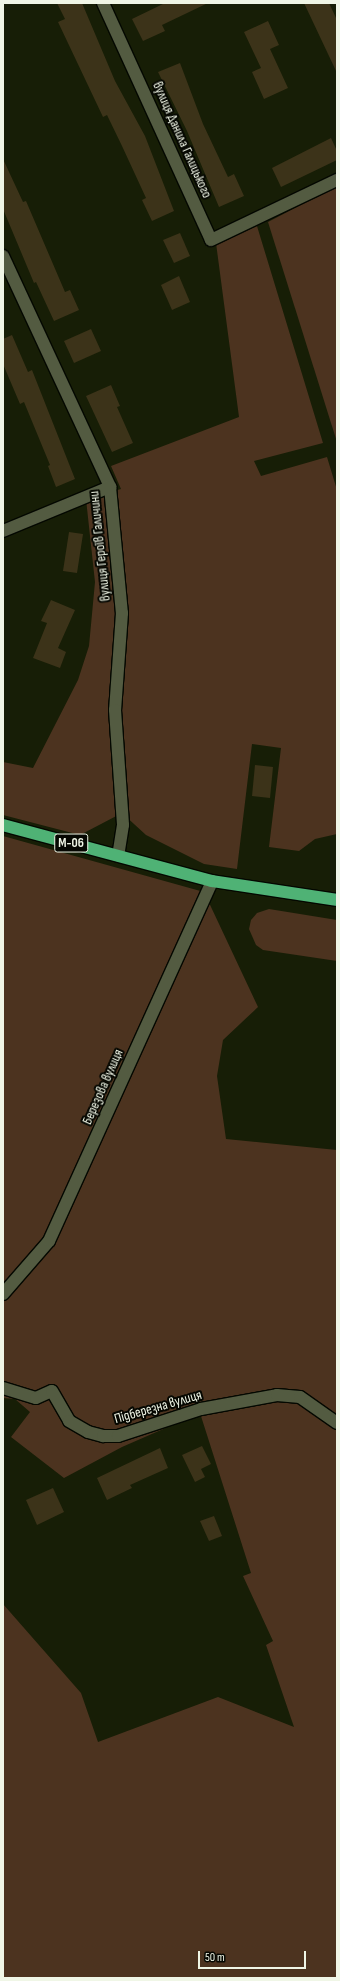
<!DOCTYPE html>
<html>
<head>
<meta charset="utf-8">
<style>
	body { margin:0 }
	#map { position:relative; width:340px; height:1981px; overflow:hidden; background:#171e06; font-family:"Sofia Sans Condensed",sans-serif }
	div>[style] { position:absolute }
	.green>* { inset:0; background:#4c331f }
	.building>* { inset:0; background:#3c3319 }
	.roads { filter:drop-shadow(1px 0 #040800) drop-shadow(-1px 0 #040800) drop-shadow(0 1px #040800) drop-shadow(0 -1px #040800) }
	.street>* { height:12px; margin:-6px; padding:0 6px; transform-origin:6px; border-radius:6px; background:#535b41 }
	.highway>* { height:12px; margin:-6px; padding:0 6px; transform-origin:6px; border-radius:6px; background:#4fb275 }
	span { translate:-50% -50%; white-space:nowrap; text-align:center; line-height:1.15; -webkit-text-stroke:4px #050701; paint-order:stroke }
	.shield-label span { padding:1px 3px; background:#050701; border:1px solid; border-radius:3px; -webkit-text-stroke-width:0 }
	.shield-label { font-size:13px; color:#f0f6e6; font-weight:700 }
	.street-label { font-size:14px; color:#f0f6e6 }
	.frame { position:absolute; inset:0; border:4px solid #f0f6e6; pointer-events:none }
	.scale { position:absolute; left:198px; top:1951px; width:108px; height:18px; box-sizing:border-box; border:2px solid #f0f6e6; border-top:0; padding-left:5px; font-size:12px; line-height:14px; white-space:nowrap; color:#f0f6e6; -webkit-text-stroke:3px #050701; paint-order:stroke }
</style>
</head>
<body>
<div id="map">
	<div class="green">
		<i style="clip-path:polygon(337px 186px,337px 442px,268px 222px)"></i>
		<i style="clip-path:polygon(257px 226px,323px 443px,254px 461px,261px 476px,327px 457px,337px 490px,337px 834px,315px 839px,299px 851px,269px 847px,281px 748px,252px 744px,237px 869px,204px 864px,146px 835px,122px 813px,80px 835px,3px 815px,3px 762px,33px 768px,78px 680px,89px 646px,95px 582px,86px 499px,121px 489px,111px 466px,239px 417px,216px 243px)"></i>
		<i style="clip-path:polygon(3px 836px,204px 892px,258px 1007px,223px 1040px,217px 1076px,226px 1139px,337px 1150px,337px 1978px,3px 1978px,3px 1604px,81px 1693px,98px 1742px,218px 1697px,294px 1727px,266px 1645px,273px 1641px,243px 1576px,251px 1573px,200px 1413px,122px 1447px,64px 1478px,11px 1437px,30px 1412px,15px 1399px,3px 1398px)"></i>
		<i style="clip-path:polygon(269px 909px,337px 920px,337px 961px,263px 950px,256px 945px,249px 929px,251px 920px,257px 913px)"></i>
	</div>
	<div class="building">
		<i style="clip-path:polygon(57px 3px,82px 3px,115px 81px,145px 136px,174px 211px,152px 221px,142px 200px,146px 198px,122px 146px,107px 115px,103px 117px,58px 22px,65px 19px)"></i>
		<i style="clip-path:polygon(165px 3px,208px 3px,162px 25px,165px 31px,143px 41px,132px 19px)"></i>
		<i style="clip-path:polygon(304px 3px,329px 3px,337px 20px,337px 73px)"></i>
		<i style="clip-path:polygon(268px 21px,279px 45px,270px 49px,288px 88px,264px 99px,252px 72px,261px 68px,244px 32px)"></i>
		<i style="clip-path:polygon(180px 63px,203px 124px,228px 177px,234px 174px,244px 196px,219px 207px,187px 131px,158px 72px)"></i>
		<i style="clip-path:polygon(331px 138px,337px 151px,337px 160px,281px 187px,272px 168px)"></i>
		<i style="clip-path:polygon(3px 159px,23px 202px,26px 201px,65px 292px,70px 290px,79px 310px,54px 321px,36px 282px,34px 283px,3px 209px)"></i>
		<i style="clip-path:polygon(180px 233px,190px 256px,174px 263px,163px 240px)"></i>
		<i style="clip-path:polygon(179px 276px,190px 302px,172px 310px,161px 285px)"></i>
		<i style="clip-path:polygon(91px 329px,101px 351px,74px 363px,64px 341px)"></i>
		<i style="clip-path:polygon(12px 335px,28px 372px,32px 370px,75px 479px,56px 487px,48px 466px,50px 465px,24px 402px,20px 404px,3px 364px,3px 339px)"></i>
		<i style="clip-path:polygon(111px 385px,120px 406px,117px 407px,133px 443px,112px 452px,86px 396px)"></i>
		<i style="clip-path:polygon(69px 532px,83px 534px,77px 573px,63px 571px)"></i>
		<i style="clip-path:polygon(51px 600px,75px 610px,58px 648px,66px 652px,60px 668px,33px 658px,47px 623px,41px 621px)"></i>
		<i style="clip-path:polygon(255px 765px,273px 767px,270px 798px,252px 796px)"></i>
		<i style="clip-path:polygon(202px 1446px,211px 1464px,201px 1469px,205px 1477px,195px 1482px,182px 1455px)"></i>
		<i style="clip-path:polygon(160px 1448px,168px 1468px,130px 1485px,132px 1488px,107px 1500px,97px 1478px)"></i>
		<i style="clip-path:polygon(53px 1488px,64px 1512px,37px 1525px,26px 1500px)"></i>
		<i style="clip-path:polygon(214px 1516px,222px 1536px,209px 1541px,200px 1521px)"></i>
	</div>
	<div class="roads">
		<div class="street">
			<i style="left:103px;top:3px;width:260px;rotate:65.5deg"></i>
			<i style="left:211px;top:240px;width:140px;rotate:-25.5deg"></i>
			<i style="left:3px;top:256px;width:255px;rotate:65.1deg"></i>
			<i style="left:110px;top:487px;width:127px;rotate:84.6deg"></i>
			<i style="left:122px;top:613px;width:97px;rotate:94.1deg"></i>
			<i style="left:115px;top:710px;width:115px;rotate:86deg"></i>
			<i style="left:123px;top:825px;width:31px;rotate:99deg"></i>
			<i style="left:3px;top:531px;width:116px;rotate:-22.4deg"></i>
			<i style="left:3px;top:1294px;width:70px;rotate:-49deg"></i>
			<i style="left:49px;top:1241px;width:395px;rotate:-65.6deg"></i>
			<i style="left:3px;top:1388px;width:34px;rotate:17deg"></i>
			<i style="left:36px;top:1398px;width:17px;rotate:-24deg"></i>
			<i style="left:52px;top:1391px;width:34px;rotate:60deg"></i>
			<i style="left:69px;top:1421px;width:22px;rotate:30deg"></i>
			<i style="left:88px;top:1432px;width:16px;rotate:15deg"></i>
			<i style="left:103px;top:1436px;width:15px"></i>
			<i style="left:118px;top:1436px;width:87px;rotate:-18deg"></i>
			<i style="left:201px;top:1409px;width:77px;rotate:-10.4deg"></i>
			<i style="left:277px;top:1395px;width:23px;rotate:5deg"></i>
			<i style="left:300px;top:1397px;width:45px;rotate:35.1deg"></i>
		</div>
		<div class="highway">
			<i style="left:3px;top:825px;width:216px;rotate:15deg"></i>
			<i style="left:212px;top:881px;width:126px;rotate:8.6deg"></i>
		</div>
	</div>
	<div class="shield-label">
		<span style="left:71px;top:843px">М-06</span>
	</div>
	<div class="street-label">
		<span style="left:182px;top:140px;rotate:66deg">вулиця Данила Галицького</span>
		<span style="left:100px;top:546px;rotate:-96deg">вулиця Героїв Галичини</span>
		<span style="left:103px;top:1087px;rotate:-66deg">Березова вулиця</span>
		<span style="left:158px;top:1407px;rotate:-16deg">Підберезна вулиця</span>
	</div>
	<div class="frame"></div>
	<div class="scale">50 m</div>
</div>
</body>
</html>
